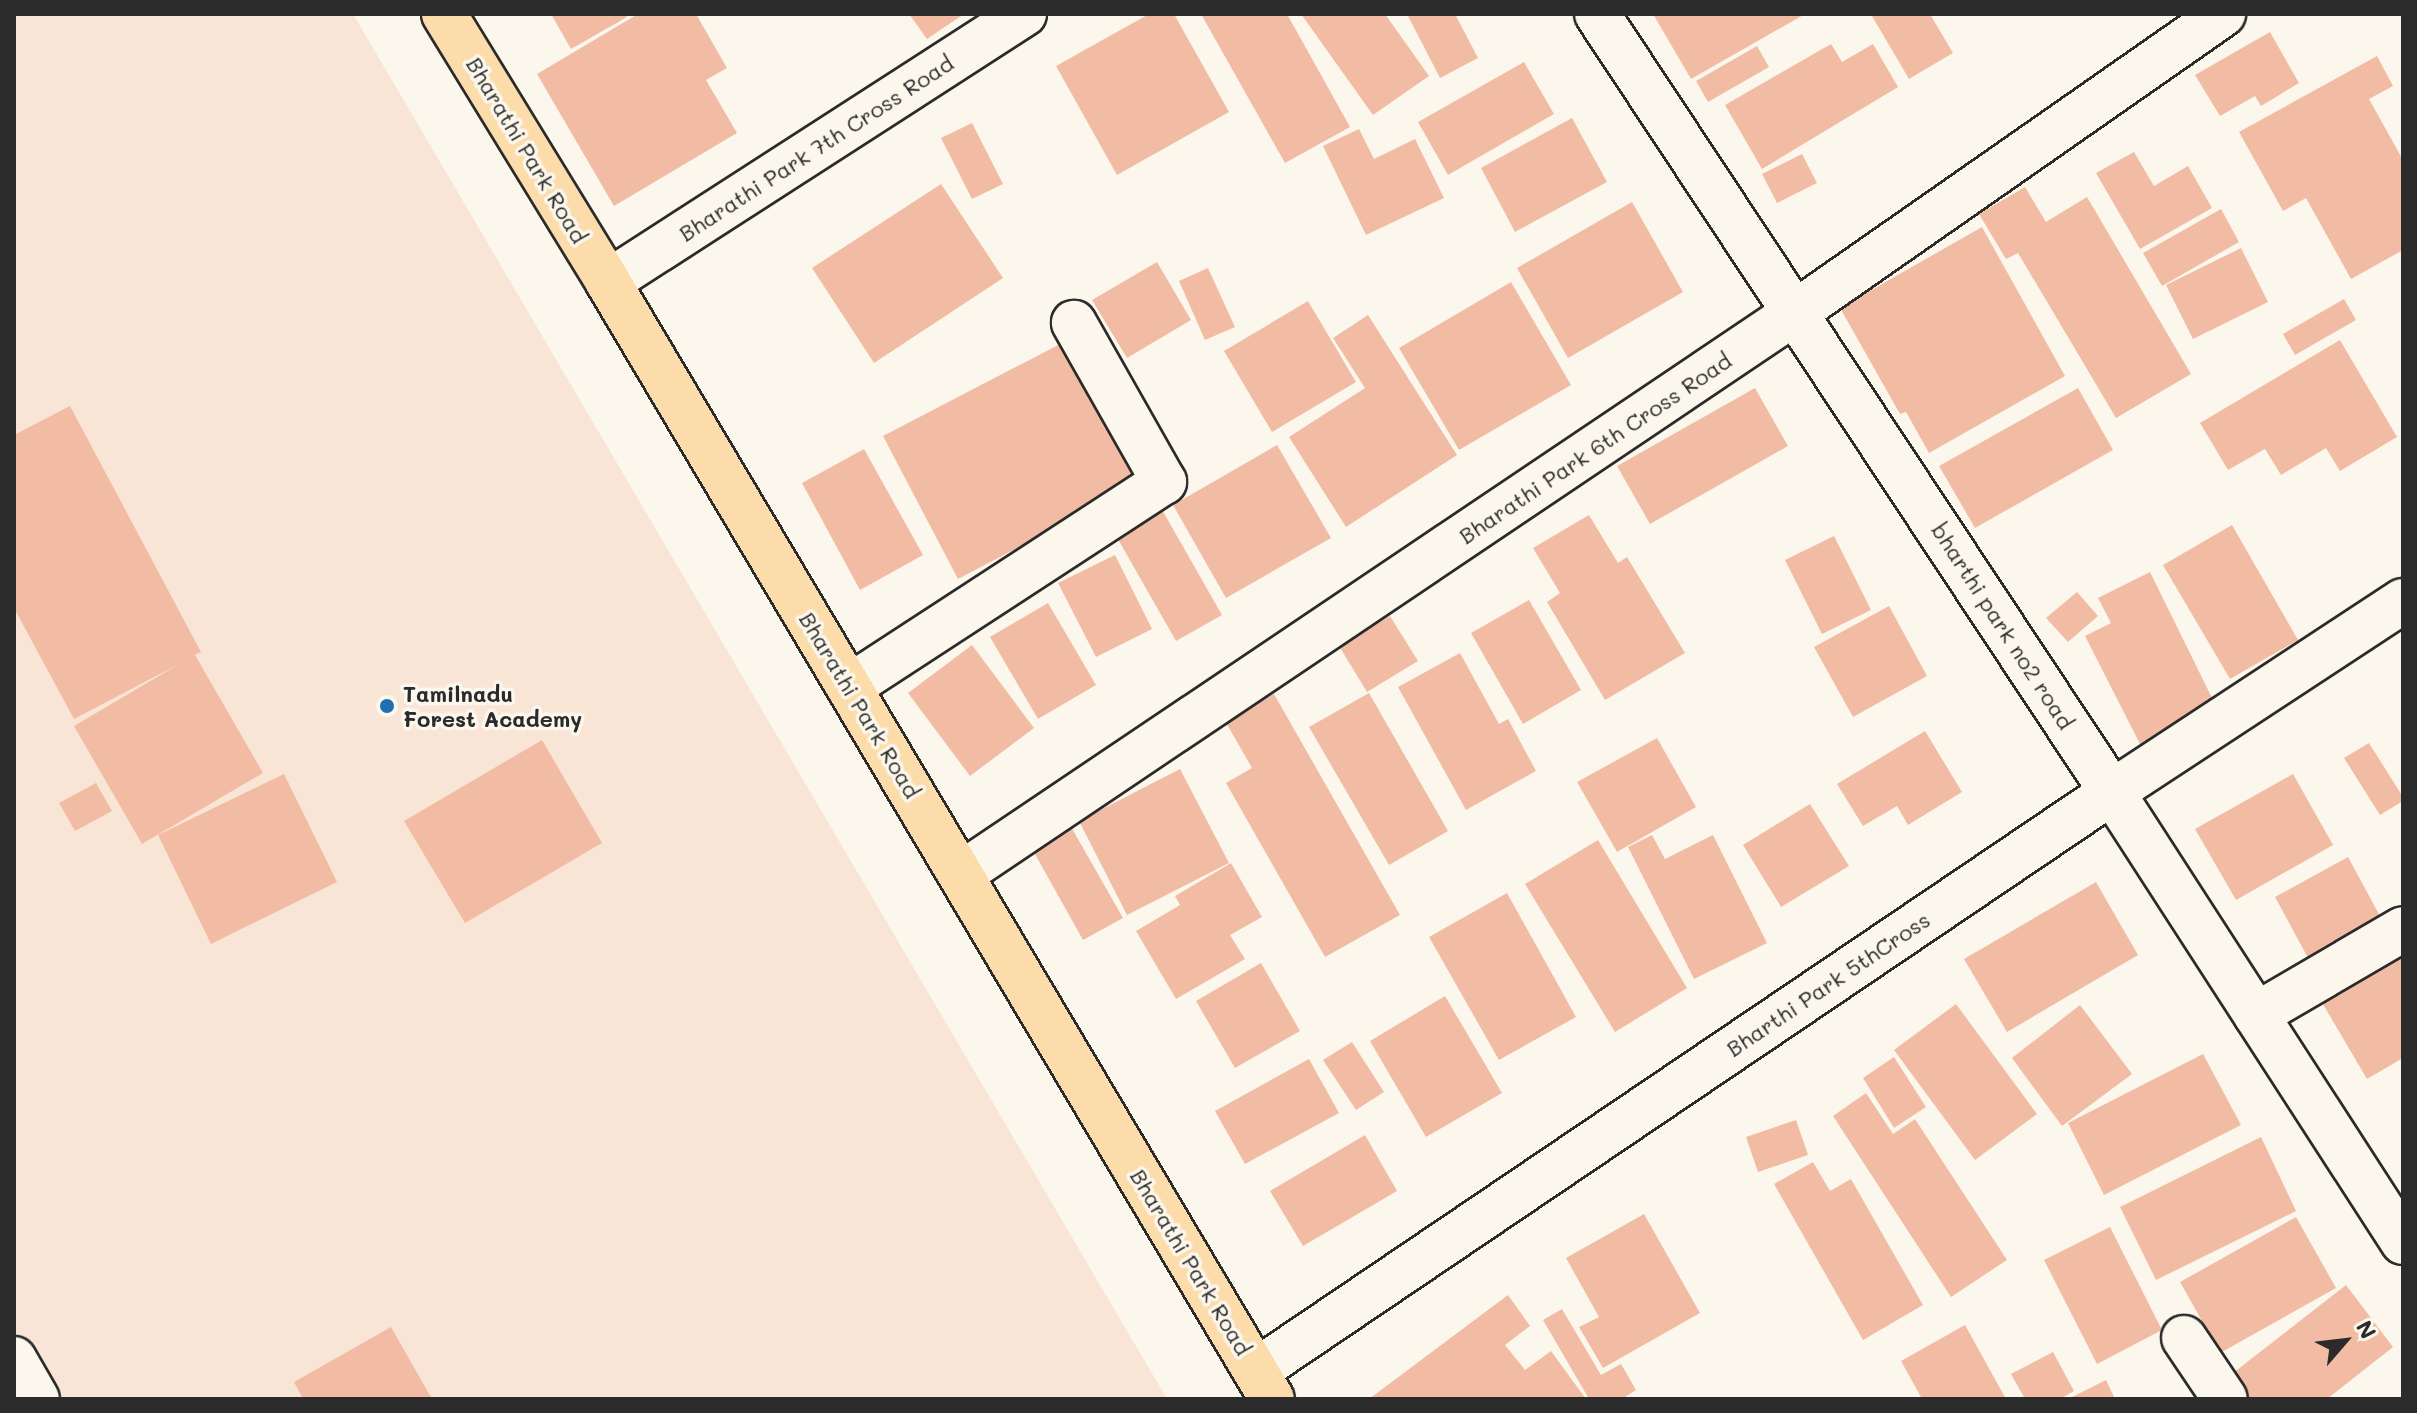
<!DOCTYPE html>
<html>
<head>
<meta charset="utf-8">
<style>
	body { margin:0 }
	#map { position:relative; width:2417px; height:1413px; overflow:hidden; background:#fbf7ec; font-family:Mali,sans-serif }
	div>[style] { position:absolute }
	.built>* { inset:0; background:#f8e5d6 }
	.building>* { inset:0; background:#f2bca4 }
	.roads { filter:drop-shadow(2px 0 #2b2b2b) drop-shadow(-2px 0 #2b2b2b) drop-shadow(0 2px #2b2b2b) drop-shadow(0 -2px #2b2b2b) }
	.minor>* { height:44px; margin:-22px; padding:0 22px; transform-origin:22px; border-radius:22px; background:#fbf7ec }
	.major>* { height:44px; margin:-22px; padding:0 22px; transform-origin:22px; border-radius:22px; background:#fddcac }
	.dots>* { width:22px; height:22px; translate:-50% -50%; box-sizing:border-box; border:4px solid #fbf7ec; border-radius:50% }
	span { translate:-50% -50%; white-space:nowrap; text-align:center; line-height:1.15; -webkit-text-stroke:7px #fbf7ec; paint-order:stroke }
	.street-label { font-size:22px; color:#2b2b2b }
	.poi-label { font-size:22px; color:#2b2b2b; font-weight:700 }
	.left { translate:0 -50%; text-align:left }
	.frame { position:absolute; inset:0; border:16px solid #2b2b2b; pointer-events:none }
	.north { position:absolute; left:2305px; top:1301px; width:80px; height:80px; -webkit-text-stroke:6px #fbf7ec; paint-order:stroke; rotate:62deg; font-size:22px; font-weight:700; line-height:32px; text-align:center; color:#2b2b2b }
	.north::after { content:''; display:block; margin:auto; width:28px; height:36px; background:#2b2b2b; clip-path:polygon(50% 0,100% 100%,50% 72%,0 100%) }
</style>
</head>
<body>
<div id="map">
	<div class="built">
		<i style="clip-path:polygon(14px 14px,353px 14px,1167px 1399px,14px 1399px)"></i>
	</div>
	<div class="building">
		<i style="clip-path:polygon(551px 14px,625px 14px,627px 17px,571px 49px)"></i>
		<i style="clip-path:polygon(638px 14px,696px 14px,727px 68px,706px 80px,737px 133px,614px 206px,537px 74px)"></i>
		<i style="clip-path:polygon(909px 14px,964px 14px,927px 39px)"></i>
		<i style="clip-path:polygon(1149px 14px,1174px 14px,1229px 112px,1117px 175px,1056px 66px)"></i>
		<i style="clip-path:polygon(1201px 14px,1287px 14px,1350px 127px,1285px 163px)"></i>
		<i style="clip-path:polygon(1301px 14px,1385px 14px,1429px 76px,1373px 115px)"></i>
		<i style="clip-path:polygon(1407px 14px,1455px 14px,1478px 58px,1440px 78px)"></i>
		<i style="clip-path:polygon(1653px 14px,1805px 14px,1691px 79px)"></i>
		<i style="clip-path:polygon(1875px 14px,1930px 14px,1953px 53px,1909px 79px,1872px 16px)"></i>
		<i style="clip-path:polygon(2270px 32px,2299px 83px,2261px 106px,2255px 96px,2220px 116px,2195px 75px)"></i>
		<i style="clip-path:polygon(1831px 44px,1842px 62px,1873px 44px,1898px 87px,1762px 169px,1725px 105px)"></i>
		<i style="clip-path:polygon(1757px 46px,1769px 67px,1708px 102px,1696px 81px)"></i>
		<i style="clip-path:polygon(2377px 56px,2393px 86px,2369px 99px,2403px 160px,2403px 250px,2351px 279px,2306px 198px,2283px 211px,2239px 132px)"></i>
		<i style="clip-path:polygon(1524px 62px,1554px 114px,1448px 175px,1418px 122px)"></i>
		<i style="clip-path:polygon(1572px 118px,1607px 182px,1515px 232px,1481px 168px)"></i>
		<i style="clip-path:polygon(972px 123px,1003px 184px,972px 199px,941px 138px)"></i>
		<i style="clip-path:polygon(1359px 129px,1374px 159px,1415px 139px,1444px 198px,1366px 235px,1323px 146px)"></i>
		<i style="clip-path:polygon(2134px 152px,2154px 186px,2188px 166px,2212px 208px,2140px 249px,2096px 173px)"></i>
		<i style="clip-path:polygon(1802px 154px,1817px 183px,1777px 203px,1762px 174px)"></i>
		<i style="clip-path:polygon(941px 184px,1003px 278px,874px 363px,812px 268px)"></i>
		<i style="clip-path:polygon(2025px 187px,2046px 222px,2087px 197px,2191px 374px,2116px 418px,2018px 253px,2006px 259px,1979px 214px)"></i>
		<i style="clip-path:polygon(1632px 202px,1683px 292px,1568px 358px,1517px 268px)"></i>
		<i style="clip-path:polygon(2221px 209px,2239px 242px,2162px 286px,2143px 253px)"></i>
		<i style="clip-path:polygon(1982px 227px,2065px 376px,1929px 453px,1906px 412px,1900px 414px,1840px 308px)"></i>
		<i style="clip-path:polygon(2241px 248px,2268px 302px,2193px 339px,2166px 285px)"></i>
		<i style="clip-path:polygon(1157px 262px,1191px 320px,1127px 358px,1092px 300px)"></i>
		<i style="clip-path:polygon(1208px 268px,1235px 327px,1205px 340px,1179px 281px)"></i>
		<i style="clip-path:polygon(1511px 282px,1571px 385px,1459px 450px,1399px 348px)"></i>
		<i style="clip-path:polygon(2344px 299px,2356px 320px,2295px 355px,2283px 334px)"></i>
		<i style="clip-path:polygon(1308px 301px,1356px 382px,1272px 432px,1224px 351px)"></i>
		<i style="clip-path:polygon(1368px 315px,1457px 455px,1346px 527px,1289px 437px,1365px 388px,1333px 338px)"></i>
		<i style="clip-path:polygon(2340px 340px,2397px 437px,2340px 471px,2326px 448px,2281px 475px,2265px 449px,2228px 470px,2200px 423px)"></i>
		<i style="clip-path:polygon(1062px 343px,1137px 485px,958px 579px,883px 436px)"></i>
		<i style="clip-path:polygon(1755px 388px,1788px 446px,1650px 524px,1617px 466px)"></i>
		<i style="clip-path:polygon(2078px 388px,2113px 450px,1975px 528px,1939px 466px)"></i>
		<i style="clip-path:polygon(70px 406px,201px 652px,195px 655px,263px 773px,142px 844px,74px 726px,179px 664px,74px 719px,14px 608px,14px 435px)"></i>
		<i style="clip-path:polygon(1277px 445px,1331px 538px,1226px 598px,1173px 505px)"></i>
		<i style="clip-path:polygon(864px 449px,923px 555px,860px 590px,802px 483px)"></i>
		<i style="clip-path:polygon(1161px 508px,1222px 615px,1176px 641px,1115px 534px)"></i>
		<i style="clip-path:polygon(1589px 515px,1618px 563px,1627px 557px,1685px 653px,1605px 700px,1547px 602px,1560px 593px,1533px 548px)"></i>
		<i style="clip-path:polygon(2232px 525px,2298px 640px,2230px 679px,2163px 565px)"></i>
		<i style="clip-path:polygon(1834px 536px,1871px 610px,1822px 634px,1785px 560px)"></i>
		<i style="clip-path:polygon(1115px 555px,1152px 629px,1096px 657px,1058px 583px)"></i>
		<i style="clip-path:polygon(2150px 572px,2216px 706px,2140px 744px,2085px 636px,2111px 623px,2098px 598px)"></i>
		<i style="clip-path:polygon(2077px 592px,2098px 616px,2068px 642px,2046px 618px)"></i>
		<i style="clip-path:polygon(1529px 600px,1581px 690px,1523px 724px,1471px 633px)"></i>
		<i style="clip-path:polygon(1048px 603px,1096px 685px,1038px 719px,990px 637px)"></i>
		<i style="clip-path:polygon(1889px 606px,1927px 676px,1853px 717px,1814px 647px)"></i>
		<i style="clip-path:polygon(1390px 616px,1418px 661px,1367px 692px,1339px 646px)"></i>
		<i style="clip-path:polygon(972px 645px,1034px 728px,970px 776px,908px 693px)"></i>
		<i style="clip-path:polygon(1460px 653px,1499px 724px,1508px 719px,1536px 771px,1466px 810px,1398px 687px)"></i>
		<i style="clip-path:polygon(1369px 693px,1448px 831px,1389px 865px,1309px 727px)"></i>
		<i style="clip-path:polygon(1274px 694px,1400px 915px,1325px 957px,1226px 783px,1252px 768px,1225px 721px)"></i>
		<i style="clip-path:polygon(1925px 731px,1962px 792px,1908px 825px,1897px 806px,1863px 826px,1837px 784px)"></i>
		<i style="clip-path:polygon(1657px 738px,1696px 807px,1617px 852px,1577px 782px)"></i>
		<i style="clip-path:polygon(542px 740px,602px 843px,465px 923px,404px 821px)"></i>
		<i style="clip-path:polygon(2369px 743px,2403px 797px,2403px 801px,2380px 815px,2344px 758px)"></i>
		<i style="clip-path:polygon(1180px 769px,1229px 863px,1127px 915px,1079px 821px)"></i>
		<i style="clip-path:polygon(284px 774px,337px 882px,211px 944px,158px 835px)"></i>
		<i style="clip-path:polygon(2293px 774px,2333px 845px,2236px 900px,2195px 829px)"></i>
		<i style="clip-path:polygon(96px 783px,112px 811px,75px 831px,59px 803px)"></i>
		<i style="clip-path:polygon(1810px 804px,1849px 866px,1781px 907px,1743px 845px)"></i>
		<i style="clip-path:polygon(1070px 825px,1123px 918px,1083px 940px,1031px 847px)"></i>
		<i style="clip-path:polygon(1652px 835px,1665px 859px,1713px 835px,1767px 943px,1694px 979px,1628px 847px)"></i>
		<i style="clip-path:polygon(1598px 840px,1687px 988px,1615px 1032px,1525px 884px)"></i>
		<i style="clip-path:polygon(2348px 857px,2387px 929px,2314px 969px,2275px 897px)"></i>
		<i style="clip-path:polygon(1231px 863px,1262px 917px,1230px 935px,1245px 959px,1176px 999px,1136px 931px,1180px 905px,1175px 896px)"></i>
		<i style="clip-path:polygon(2096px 882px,2138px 955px,2007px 1032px,1964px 959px)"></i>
		<i style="clip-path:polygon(1507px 893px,1576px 1017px,1499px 1060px,1429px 937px)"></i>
		<i style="clip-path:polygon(2403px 937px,2403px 1058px,2367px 1079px,2314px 989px)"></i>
		<i style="clip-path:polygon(1261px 963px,1300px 1031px,1235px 1068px,1196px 1001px)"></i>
		<i style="clip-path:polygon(1445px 996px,1502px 1093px,1426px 1137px,1370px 1041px)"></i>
		<i style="clip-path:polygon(1956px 1004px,2037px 1114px,1975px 1160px,1894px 1050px)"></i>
		<i style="clip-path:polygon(2080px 1005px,2132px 1074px,2062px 1126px,2012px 1058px)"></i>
		<i style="clip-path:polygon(1352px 1042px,1384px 1092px,1356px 1110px,1323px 1060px)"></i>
		<i style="clip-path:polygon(2203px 1054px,2241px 1125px,2104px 1195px,2068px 1123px)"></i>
		<i style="clip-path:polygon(1894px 1057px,1926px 1107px,1894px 1128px,1863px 1078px)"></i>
		<i style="clip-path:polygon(1309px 1059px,1339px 1113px,1245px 1164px,1215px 1111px)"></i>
		<i style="clip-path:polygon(1866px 1093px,1893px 1134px,1915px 1119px,2007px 1260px,1951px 1297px,1833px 1116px)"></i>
		<i style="clip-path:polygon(1796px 1120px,1808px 1155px,1758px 1172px,1746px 1137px)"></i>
		<i style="clip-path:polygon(1365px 1135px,1397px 1191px,1303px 1246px,1270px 1191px)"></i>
		<i style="clip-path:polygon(2261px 1137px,2296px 1211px,2156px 1280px,2120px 1207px)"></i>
		<i style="clip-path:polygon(1813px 1162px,1830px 1191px,1851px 1179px,1923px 1305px,1863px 1340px,1774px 1184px)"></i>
		<i style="clip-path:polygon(1644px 1214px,1700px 1313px,1603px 1368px,1579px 1327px,1599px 1317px,1566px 1258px)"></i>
		<i style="clip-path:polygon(2296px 1217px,2336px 1288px,2220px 1353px,2180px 1282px)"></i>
		<i style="clip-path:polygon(2110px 1227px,2162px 1330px,2097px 1364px,2044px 1260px)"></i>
		<i style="clip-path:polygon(2346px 1285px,2393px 1347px,2327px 1399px,2238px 1399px,2224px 1380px)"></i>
		<i style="clip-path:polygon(1508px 1295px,1530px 1326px,1505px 1345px,1525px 1370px,1551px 1351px,1586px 1399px,1369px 1399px)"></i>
		<i style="clip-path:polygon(1562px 1309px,1601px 1375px,1621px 1364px,1636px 1390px,1622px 1399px,1589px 1399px,1543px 1320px)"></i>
		<i style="clip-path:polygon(1965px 1325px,2006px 1399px,1922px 1399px,1901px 1361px)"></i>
		<i style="clip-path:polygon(391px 1327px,432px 1399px,303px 1399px,294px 1382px)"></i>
		<i style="clip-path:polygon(2053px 1352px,2074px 1391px,2060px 1399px,2025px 1399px,2011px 1374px)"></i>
		<i style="clip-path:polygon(2106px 1380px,2115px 1399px,2068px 1399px)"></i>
	</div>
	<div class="roads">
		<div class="minor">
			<i style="left:1597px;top:14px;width:933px;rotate:56.5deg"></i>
			<i style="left:2112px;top:792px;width:536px;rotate:57.11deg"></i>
			<i style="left:608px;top:282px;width:495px;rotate:-32.8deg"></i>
			<i style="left:849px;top:687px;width:376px;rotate:-33.1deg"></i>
			<i style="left:1164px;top:482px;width:183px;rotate:-119.5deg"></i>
			<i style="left:961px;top:874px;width:1007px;rotate:-33.94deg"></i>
			<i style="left:1796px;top:312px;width:521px;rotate:-34.91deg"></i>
			<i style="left:2256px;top:1015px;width:170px;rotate:-30.3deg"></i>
			<i style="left:2184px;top:1338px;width:73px;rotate:56.1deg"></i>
			<i style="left:14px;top:1359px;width:46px;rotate:60.1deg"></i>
			<i style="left:1256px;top:1371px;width:1033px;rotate:-34.07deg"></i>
			<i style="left:2112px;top:792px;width:348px;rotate:-33.3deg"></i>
		</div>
		<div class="major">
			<i style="left:444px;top:14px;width:314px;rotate:58.5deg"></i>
			<i style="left:608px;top:282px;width:1299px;rotate:59.27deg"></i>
		</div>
	</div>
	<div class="dots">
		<i style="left:387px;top:706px;background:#1f6fb2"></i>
	</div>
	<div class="street-label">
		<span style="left:816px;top:148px;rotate:-33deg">Bharathi Park 7th Cross Road</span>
		<span style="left:527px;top:150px;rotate:59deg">Bharathi Park Road</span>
		<span style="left:1595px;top:448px;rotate:-34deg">Bharathi Park 6th Cross Road</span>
		<span style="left:2003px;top:626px;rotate:57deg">bharthi park no2 road</span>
		<span style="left:860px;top:705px;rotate:59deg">Bharathi Park Road</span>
		<span style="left:1828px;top:984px;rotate:-34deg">Bharthi Park 5thCross</span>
		<span style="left:1191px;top:1262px;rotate:59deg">Bharathi Park Road</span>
	</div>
	<div class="poi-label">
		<span class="left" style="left:403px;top:706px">Tamilnadu<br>Forest Academy</span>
	</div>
	<div class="frame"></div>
	<div class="north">N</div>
</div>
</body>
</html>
